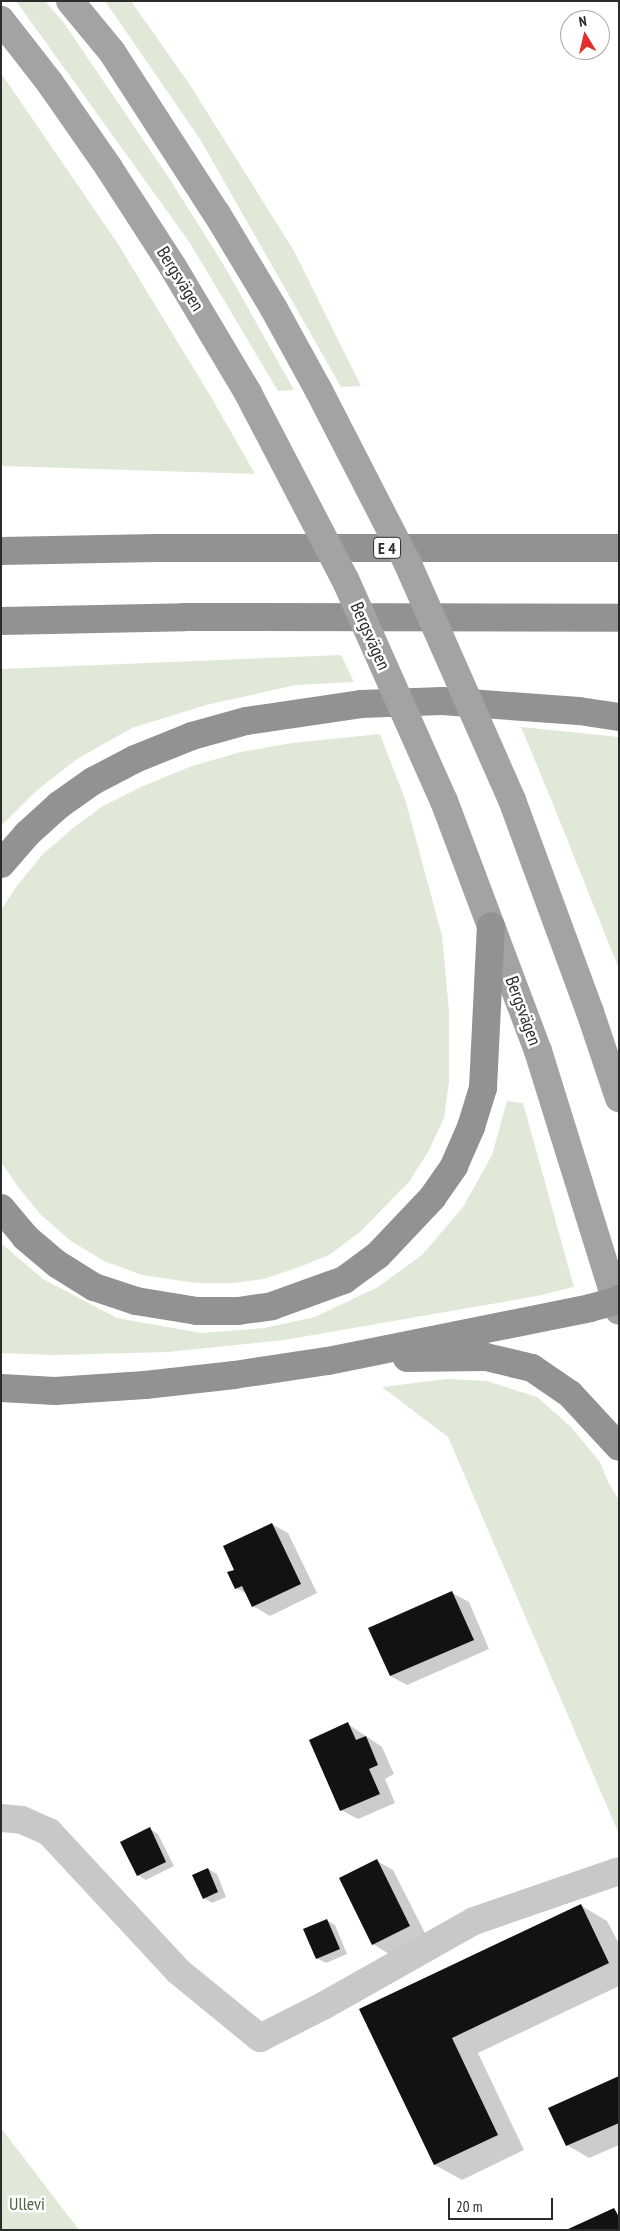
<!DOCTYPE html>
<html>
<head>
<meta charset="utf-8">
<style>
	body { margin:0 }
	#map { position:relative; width:620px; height:2231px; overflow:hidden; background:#fff; font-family:"PT Sans Narrow",sans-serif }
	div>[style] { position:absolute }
	.green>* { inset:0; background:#e0e9d8 }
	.shadow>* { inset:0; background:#0003 }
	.building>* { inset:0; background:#121212 }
	.minor>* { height:28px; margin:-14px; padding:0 14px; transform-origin:14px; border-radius:14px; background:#c8c8c8 }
	.major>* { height:28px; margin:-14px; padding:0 14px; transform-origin:14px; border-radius:14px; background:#a3a3a3 }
	.highway>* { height:28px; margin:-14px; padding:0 14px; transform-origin:14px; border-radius:14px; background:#929292 }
	.major-bridge>* { height:28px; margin:-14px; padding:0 14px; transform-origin:14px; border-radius:14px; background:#a3a3a3 }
	span { translate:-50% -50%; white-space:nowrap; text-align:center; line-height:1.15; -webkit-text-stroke:5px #fff; paint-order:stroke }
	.shield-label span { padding:1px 4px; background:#fff; border:1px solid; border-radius:4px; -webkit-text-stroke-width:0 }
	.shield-label { font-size:16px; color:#2b2b2b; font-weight:700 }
	.street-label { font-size:18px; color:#2b2b2b }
	.park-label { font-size:18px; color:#4c663a }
	.frame { position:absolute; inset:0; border:2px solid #2b2b2b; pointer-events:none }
	.north { position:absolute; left:560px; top:10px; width:50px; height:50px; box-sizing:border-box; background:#fff; border:1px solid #aaa; border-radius:50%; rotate:351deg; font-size:14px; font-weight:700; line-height:20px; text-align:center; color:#2b2b2b }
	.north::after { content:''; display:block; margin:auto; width:18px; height:22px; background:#e32d2f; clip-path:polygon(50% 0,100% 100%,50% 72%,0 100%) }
	.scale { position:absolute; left:448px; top:2198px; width:105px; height:22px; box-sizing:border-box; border:2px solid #2b2b2b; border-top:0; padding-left:6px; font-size:15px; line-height:18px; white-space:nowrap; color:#2b2b2b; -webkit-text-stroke:4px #fff; paint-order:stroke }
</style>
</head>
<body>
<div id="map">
	<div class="green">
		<i style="clip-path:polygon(16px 1px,45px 1px,64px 23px,169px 178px,225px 267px,294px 390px,278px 391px,190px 243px)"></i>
		<i style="clip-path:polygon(105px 1px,131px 1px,190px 85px,294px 251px,361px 386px,341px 387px,200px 139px)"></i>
		<i style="clip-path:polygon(1px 73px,118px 244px,211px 397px,255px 474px,1px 466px)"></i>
		<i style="clip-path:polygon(341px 655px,354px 682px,296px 685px,206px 705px,132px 728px,77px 759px,35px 792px,1px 826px,1px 669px)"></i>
		<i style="clip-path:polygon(521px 727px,619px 737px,619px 969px,551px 799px)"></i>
		<i style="clip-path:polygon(380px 734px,406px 802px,442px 936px,449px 1010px,449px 1082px,444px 1118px,428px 1152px,409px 1182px,360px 1232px,329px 1255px,302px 1266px,264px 1279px,234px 1283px,196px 1283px,142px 1275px,104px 1261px,71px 1241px,42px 1216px,19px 1188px,1px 1162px,1px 910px,16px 887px,43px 854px,73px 828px,103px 806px,141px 787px,192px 766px,241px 752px,292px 743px)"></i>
		<i style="clip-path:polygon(507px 1101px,523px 1103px,574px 1287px,537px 1296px,284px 1340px,168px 1352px,55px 1355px,1px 1353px,1px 1243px,43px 1279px,117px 1318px,201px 1333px,264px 1328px,315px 1317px,378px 1287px,422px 1255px,463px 1207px,492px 1155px)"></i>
		<i style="clip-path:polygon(447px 1379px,487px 1381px,537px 1397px,571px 1427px,600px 1462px,608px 1482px,619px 1500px,619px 1834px,448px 1437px,382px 1387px)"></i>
		<i style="clip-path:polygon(1px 2128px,79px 2230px,1px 2230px)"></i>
	</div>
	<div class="shadow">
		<i style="clip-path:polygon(272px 1524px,288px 1533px,317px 1593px,270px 1616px,253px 1606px,247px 1594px,236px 1588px,236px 1570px)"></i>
		<i style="clip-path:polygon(452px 1593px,469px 1602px,489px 1649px,407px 1685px,390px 1676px)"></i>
		<i style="clip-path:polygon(348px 1724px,382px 1747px,394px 1774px,385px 1779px,395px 1803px,358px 1819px,341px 1810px)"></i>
		<i style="clip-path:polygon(150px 1829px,158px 1834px,174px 1866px,146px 1880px,138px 1875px)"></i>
		<i style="clip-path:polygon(377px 1861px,393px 1870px,426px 1935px,389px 1954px,373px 1944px)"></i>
		<i style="clip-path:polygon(208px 1869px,217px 1874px,226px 1897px,212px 1903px,204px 1898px)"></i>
		<i style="clip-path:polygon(580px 1905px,607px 1921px,619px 1944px,619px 1986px,478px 2053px,524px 2150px,462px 2180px,435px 2165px,361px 2010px)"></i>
		<i style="clip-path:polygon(326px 1920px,335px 1925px,347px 1954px,326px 1963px,317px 1958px)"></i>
		<i style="clip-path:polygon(619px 2078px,619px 2145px,589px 2158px,567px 2145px)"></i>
	</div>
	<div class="building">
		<i style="clip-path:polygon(272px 1523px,301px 1584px,252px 1607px,242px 1586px,235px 1589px,227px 1572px,234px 1570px,223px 1546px)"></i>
		<i style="clip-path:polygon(452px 1591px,474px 1640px,390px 1676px,368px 1628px)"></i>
		<i style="clip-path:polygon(348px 1722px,356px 1740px,366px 1736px,378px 1765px,369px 1769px,380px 1794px,340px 1811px,309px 1740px)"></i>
		<i style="clip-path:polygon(150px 1827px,166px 1862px,137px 1876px,120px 1842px)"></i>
		<i style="clip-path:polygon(377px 1859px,410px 1926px,372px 1945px,339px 1878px)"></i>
		<i style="clip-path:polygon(208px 1868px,218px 1892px,203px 1899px,192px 1875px)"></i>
		<i style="clip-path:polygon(581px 1904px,609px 1963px,452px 2038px,498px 2135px,434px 2165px,359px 2009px)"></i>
		<i style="clip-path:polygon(327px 1919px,340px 1949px,316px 1959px,303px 1929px)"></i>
		<i style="clip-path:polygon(619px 2076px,619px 2123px,566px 2146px,548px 2108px)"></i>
		<i style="clip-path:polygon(614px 2208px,619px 2217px,619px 2230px,566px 2230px)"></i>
	</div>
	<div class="minor">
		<i style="left:1px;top:1818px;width:21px;rotate:5deg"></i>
		<i style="left:22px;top:1820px;width:30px;rotate:24deg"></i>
		<i style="left:49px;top:1832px;width:190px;rotate:47.1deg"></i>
		<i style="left:178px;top:1971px;width:106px;rotate:39.3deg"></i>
		<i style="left:260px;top:2038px;width:71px;rotate:-26.9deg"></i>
		<i style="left:323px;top:2006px;width:173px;rotate:-29.4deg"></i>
		<i style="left:474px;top:1921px;width:153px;rotate:-19deg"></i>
	</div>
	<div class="major">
		<i style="left:70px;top:1px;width:66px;rotate:50.5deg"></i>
		<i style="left:112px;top:52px;width:193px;rotate:57.1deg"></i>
		<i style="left:217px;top:214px;width:111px;rotate:59deg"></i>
		<i style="left:274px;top:309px;width:91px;rotate:61.2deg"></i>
		<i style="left:1px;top:20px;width:80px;rotate:52.1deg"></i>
		<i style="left:50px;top:83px;width:103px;rotate:55.2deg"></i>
		<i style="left:109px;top:168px;width:118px;rotate:57.1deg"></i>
		<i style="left:173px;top:267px;width:147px;rotate:59.2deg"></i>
		<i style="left:512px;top:800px;width:226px;rotate:69.8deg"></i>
		<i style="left:590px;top:1012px;width:91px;rotate:71.4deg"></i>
		<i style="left:444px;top:801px;width:267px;rotate:69.4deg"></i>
		<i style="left:538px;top:1051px;width:272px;rotate:72.7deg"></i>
	</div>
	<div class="highway">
		<i style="left:1px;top:551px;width:154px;rotate:-1.1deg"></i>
		<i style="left:155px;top:548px;width:464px"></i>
		<i style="left:1px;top:621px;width:184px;rotate:-1.2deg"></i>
		<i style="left:185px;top:617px;width:434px;rotate:0.1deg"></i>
		<i style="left:1px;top:864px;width:40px;rotate:-49deg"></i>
		<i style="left:27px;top:834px;width:43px;rotate:-42.2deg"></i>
		<i style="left:59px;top:805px;width:42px;rotate:-35.2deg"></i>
		<i style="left:93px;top:781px;width:47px;rotate:-27.6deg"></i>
		<i style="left:135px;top:759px;width:61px;rotate:-22deg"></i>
		<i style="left:192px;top:736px;width:56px;rotate:-15.5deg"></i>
		<i style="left:246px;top:721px;width:116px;rotate:-8.4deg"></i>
		<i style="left:361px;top:704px;width:81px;rotate:-2.1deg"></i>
		<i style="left:442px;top:701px;width:137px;rotate:4.2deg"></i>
		<i style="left:579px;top:711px;width:40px;rotate:8.5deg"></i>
		<i style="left:1px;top:1208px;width:38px;rotate:50deg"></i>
		<i style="left:25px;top:1237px;width:42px;rotate:40.2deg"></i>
		<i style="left:57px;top:1264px;width:44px;rotate:31.9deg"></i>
		<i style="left:94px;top:1287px;width:44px;rotate:18.4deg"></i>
		<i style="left:136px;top:1301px;width:62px;rotate:9.3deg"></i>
		<i style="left:197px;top:1311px;width:41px"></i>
		<i style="left:238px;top:1311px;width:34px;rotate:-8deg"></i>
		<i style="left:272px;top:1306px;width:77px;rotate:-19.9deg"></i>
		<i style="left:344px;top:1280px;width:42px;rotate:-36.3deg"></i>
		<i style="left:378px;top:1255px;width:79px;rotate:-46.5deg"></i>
		<i style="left:432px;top:1198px;width:39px;rotate:-55deg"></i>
		<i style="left:454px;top:1166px;width:43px;rotate:-66.4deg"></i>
		<i style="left:471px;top:1127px;width:41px;rotate:-72.9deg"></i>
		<i style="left:483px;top:1088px;width:162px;rotate:-87.2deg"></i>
		<i style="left:407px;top:1358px;width:79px;rotate:-0.7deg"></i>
		<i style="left:486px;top:1357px;width:47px;rotate:13.4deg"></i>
		<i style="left:532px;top:1368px;width:46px;rotate:34.4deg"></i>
		<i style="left:570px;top:1394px;width:72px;rotate:47.2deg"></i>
		<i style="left:1px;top:1388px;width:54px;rotate:3.2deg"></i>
		<i style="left:55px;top:1391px;width:90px;rotate:-3.8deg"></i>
		<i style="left:145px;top:1385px;width:90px;rotate:-6.4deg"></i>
		<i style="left:234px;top:1375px;width:95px;rotate:-8.5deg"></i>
		<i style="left:328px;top:1361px;width:267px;rotate:-11.4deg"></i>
		<i style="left:590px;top:1308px;width:27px;rotate:-15deg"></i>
		<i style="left:616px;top:1301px;width:4px;rotate:-34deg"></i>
	</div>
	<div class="major-bridge">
		<i style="left:318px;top:389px;width:195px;rotate:62.8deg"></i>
		<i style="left:407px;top:562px;width:260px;rotate:66.2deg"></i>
		<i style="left:248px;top:393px;width:210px;rotate:62.5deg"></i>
		<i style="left:345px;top:579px;width:243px;rotate:66deg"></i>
	</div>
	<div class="shield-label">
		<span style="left:387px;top:548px">E 4</span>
	</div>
	<div class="street-label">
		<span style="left:180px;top:279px;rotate:58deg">Bergsvägen</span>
		<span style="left:370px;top:636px;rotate:66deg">Bergsvägen</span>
		<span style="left:523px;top:1011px;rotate:70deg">Bergsvägen</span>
	</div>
	<div class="park-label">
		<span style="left:27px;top:2204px">Ullevi</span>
	</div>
	<div class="frame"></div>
	<div class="north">N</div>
	<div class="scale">20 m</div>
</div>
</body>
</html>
